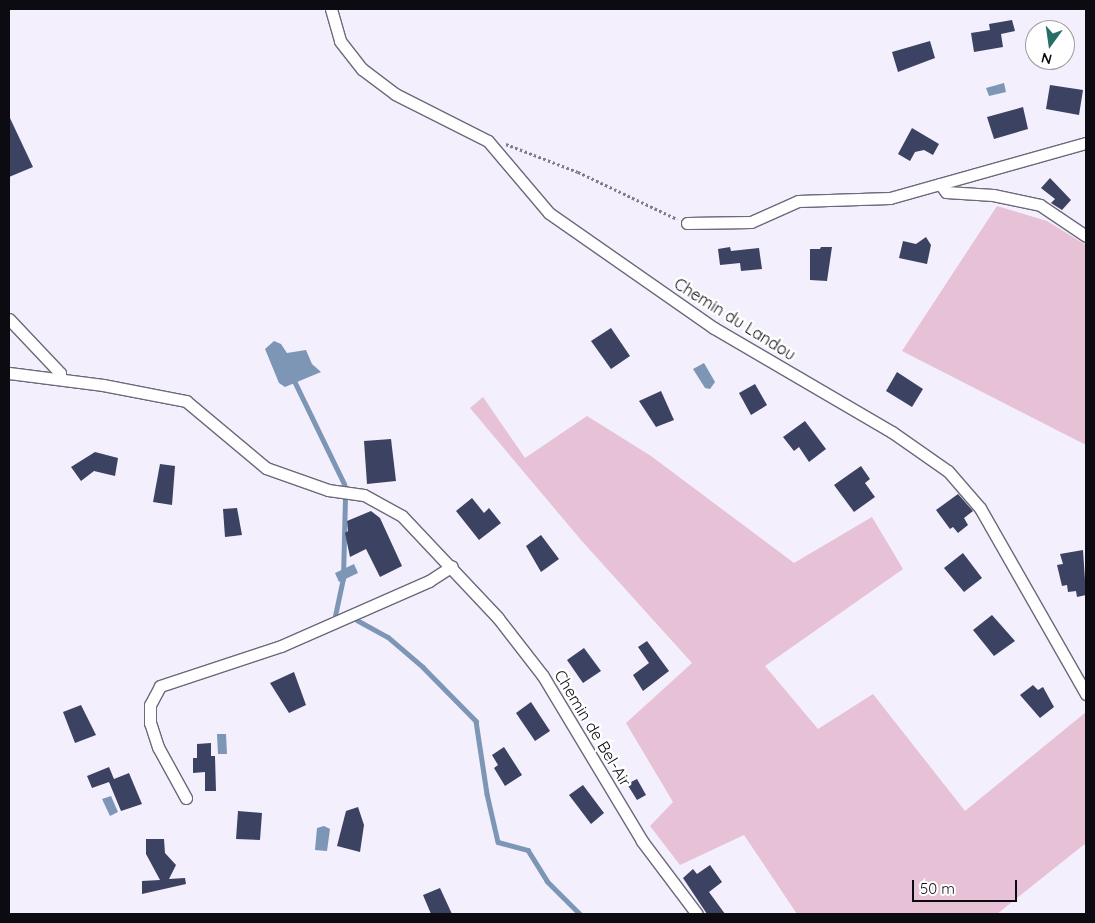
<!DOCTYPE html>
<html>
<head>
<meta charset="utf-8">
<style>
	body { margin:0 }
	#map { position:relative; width:1095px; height:923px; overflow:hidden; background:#f3effc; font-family:Quicksand,sans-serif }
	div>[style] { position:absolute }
	.green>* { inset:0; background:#e7c1d5 }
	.water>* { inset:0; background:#7d96b5 }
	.stream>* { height:4.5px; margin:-2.25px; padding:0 2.25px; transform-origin:2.25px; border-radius:2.25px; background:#7d96b5 }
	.building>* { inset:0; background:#3c4261 }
	.path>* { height:2.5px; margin-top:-1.25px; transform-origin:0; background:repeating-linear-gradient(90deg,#7f7c86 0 2.5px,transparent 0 5px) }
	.roads { filter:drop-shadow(1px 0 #6d687a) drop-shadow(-1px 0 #6d687a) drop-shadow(0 1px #6d687a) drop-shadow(0 -1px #6d687a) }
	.street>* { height:11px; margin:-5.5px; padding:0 5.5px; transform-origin:5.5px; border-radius:5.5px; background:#fff }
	span { translate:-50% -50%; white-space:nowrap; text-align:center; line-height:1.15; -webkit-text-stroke:5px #fff; paint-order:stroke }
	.street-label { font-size:16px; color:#0d0b12 }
	.frame { position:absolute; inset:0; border:10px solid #0d0b12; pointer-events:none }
	.north { position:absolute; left:1025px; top:20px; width:50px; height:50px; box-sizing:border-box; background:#fff; border:1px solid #9e9da0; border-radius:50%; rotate:194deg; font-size:14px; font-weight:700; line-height:20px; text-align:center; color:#0d0b12 }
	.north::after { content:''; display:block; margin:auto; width:18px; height:22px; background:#276f66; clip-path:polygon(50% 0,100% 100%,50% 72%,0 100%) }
	.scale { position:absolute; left:912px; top:880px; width:105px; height:22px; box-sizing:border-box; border:2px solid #0d0b12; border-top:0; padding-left:6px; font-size:15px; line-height:18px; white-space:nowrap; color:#0d0b12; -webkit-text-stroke:4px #fff; paint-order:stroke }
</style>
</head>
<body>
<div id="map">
	<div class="green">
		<i style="clip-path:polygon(997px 206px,1047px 221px,1086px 245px,1086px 445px,902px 351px)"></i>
		<i style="clip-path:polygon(483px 397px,525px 458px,587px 416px,651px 456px,794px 563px,872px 517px,903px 569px,765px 666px,818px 729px,873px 694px,965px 811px,1086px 712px,1086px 843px,997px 914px,797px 914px,744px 835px,680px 865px,650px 826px,673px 802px,626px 723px,692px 663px,581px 540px,470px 408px)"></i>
	</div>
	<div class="water">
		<i style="clip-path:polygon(1004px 83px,1006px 92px,989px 96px,986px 88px)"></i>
		<i style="clip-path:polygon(274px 341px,281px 344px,287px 353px,306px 350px,312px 364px,321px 372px,285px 387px,279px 383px,265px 349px)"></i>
		<i style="clip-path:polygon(704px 363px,715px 382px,710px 389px,705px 388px,693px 369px)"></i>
		<i style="clip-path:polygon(354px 564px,358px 573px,339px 582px,335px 573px)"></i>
		<i style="clip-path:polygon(217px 734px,226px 734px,227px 754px,218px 754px)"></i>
		<i style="clip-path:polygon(111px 796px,118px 812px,110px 816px,102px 799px)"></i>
		<i style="clip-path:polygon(324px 826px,330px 829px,327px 851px,315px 850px,317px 828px)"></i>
	</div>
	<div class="stream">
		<i style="left:295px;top:382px;width:114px;rotate:64.1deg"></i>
		<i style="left:335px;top:616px;width:38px;rotate:-78deg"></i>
		<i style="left:343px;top:579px;width:82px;rotate:-88.6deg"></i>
		<i style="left:357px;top:620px;width:35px;rotate:29deg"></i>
		<i style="left:388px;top:637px;width:46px;rotate:40.6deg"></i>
		<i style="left:423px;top:667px;width:76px;rotate:45.5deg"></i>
		<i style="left:476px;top:721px;width:74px;rotate:81.4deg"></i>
		<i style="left:487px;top:794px;width:49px;rotate:77.1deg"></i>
		<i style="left:498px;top:842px;width:31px;rotate:15deg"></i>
		<i style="left:528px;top:850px;width:36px;rotate:58deg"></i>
		<i style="left:547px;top:881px;width:47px;rotate:45deg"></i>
	</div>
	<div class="building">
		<i style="clip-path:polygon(1012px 20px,1015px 31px,1001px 34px,1003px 47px,974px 52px,971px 33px,990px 30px,989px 24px)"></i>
		<i style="clip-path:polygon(930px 41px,935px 58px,898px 72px,892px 52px)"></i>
		<i style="clip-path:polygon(1050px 85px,1083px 90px,1079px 115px,1046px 109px)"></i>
		<i style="clip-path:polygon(1023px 107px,1028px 129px,994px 139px,987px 117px)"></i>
		<i style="clip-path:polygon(9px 116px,33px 167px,9px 177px)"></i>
		<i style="clip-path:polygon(912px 128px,939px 144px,933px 155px,924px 150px,915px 152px,910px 161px,898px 154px)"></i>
		<i style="clip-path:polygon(1050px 178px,1071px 200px,1062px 210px,1051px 203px,1055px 199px,1041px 188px)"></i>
		<i style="clip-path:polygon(926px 237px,931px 245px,927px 264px,899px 258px,903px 241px,916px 244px)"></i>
		<i style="clip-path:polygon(730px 247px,731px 251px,759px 248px,762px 269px,741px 271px,740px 263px,720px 265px,718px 249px)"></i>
		<i style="clip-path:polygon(821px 247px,832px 247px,827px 281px,810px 280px,810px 249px,820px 249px)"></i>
		<i style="clip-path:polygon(611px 328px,630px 356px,611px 369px,591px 341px)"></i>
		<i style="clip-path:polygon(897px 372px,923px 389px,912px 407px,886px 391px)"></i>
		<i style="clip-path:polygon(755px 384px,767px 405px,751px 415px,739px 393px)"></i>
		<i style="clip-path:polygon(661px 391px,674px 420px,656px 427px,639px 401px)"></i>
		<i style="clip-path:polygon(805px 421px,826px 449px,809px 462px,799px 447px,794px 451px,783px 437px)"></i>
		<i style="clip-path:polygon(391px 439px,396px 481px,367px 484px,364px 441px)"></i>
		<i style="clip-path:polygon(95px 452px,118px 458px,115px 476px,94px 471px,81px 481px,71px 467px)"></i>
		<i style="clip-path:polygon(160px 464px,175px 466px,172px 505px,153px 502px)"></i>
		<i style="clip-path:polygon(861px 466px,870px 479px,865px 483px,875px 497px,854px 512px,834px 485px)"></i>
		<i style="clip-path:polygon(958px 494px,973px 511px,964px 518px,968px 525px,958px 533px,953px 527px,950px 529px,936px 510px)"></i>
		<i style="clip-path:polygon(472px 498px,484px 513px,489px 508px,501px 523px,479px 540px,456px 511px)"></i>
		<i style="clip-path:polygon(237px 508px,242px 535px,225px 537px,223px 509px)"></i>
		<i style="clip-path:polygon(371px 511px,380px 518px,402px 566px,380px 577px,366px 549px,350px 557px,345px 533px,348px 531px,347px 521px)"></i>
		<i style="clip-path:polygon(541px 535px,559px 559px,541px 572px,526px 546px)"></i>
		<i style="clip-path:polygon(1083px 550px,1086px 595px,1077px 597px,1076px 591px,1068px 592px,1067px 585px,1062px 586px,1057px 565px,1063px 564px,1060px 554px)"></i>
		<i style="clip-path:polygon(963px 553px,982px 578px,964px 592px,944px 568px)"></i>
		<i style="clip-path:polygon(992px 615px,1015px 641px,994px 656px,973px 630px)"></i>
		<i style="clip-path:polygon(647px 641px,669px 671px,643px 691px,633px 675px,649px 663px,638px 647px)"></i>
		<i style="clip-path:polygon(584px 648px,601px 671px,583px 683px,567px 660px)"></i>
		<i style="clip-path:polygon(294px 672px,306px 705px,289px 713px,270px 683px)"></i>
		<i style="clip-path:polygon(1033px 685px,1038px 690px,1043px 687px,1054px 707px,1040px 718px,1020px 695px)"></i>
		<i style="clip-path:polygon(531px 702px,550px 731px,535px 741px,516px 713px)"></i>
		<i style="clip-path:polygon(81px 705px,96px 735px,75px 743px,63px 712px)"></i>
		<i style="clip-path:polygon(211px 743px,211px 756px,215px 756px,216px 791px,205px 791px,205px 772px,193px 773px,193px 758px,197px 758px,197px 744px)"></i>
		<i style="clip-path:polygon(504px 747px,522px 775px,505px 786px,494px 768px,498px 765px,492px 755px)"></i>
		<i style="clip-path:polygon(109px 767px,114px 779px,129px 773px,142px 804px,121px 811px,109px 782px,92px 788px,87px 776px)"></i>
		<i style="clip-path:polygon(637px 779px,646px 795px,637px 800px,627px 784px)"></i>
		<i style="clip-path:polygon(583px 785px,604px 813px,591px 824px,569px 795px)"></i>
		<i style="clip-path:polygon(358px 807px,364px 825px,360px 852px,337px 846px,346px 811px)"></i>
		<i style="clip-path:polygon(238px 811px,262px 813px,260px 840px,236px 839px)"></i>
		<i style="clip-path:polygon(146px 839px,164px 839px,165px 853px,176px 865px,169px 879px,185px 878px,186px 884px,142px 894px,142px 881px,160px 880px,146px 854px)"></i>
		<i style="clip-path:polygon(710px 865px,722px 882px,709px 892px,725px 914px,707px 914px,683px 878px,693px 869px,697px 874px)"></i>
		<i style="clip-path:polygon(440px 888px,452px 914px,431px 914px,423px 895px)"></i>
	</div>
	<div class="path">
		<i style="left:506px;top:144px;width:77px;rotate:21.3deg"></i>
		<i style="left:578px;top:172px;width:110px;rotate:25.4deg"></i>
	</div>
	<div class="roads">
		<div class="street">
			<i style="left:331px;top:9px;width:33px;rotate:74deg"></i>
			<i style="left:340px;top:41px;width:36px;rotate:52deg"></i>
			<i style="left:362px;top:69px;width:41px;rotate:37.1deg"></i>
			<i style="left:395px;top:94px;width:104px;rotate:26.8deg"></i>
			<i style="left:488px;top:141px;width:94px;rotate:49.7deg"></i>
			<i style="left:549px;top:213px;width:201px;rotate:34.9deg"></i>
			<i style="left:714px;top:328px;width:206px;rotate:30.3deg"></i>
			<i style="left:892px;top:432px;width:68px;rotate:34.9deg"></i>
			<i style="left:948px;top:471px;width:49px;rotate:49.1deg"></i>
			<i style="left:980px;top:508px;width:214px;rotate:60.3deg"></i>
			<i style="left:940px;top:184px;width:10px;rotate:53deg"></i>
			<i style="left:946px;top:192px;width:47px;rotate:3.7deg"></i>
			<i style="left:993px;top:195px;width:48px;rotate:12deg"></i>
			<i style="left:1040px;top:205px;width:55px;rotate:34deg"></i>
			<i style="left:687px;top:223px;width:64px;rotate:-0.9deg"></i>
			<i style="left:751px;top:222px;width:51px;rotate:-24.1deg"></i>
			<i style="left:798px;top:201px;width:92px;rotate:-1.9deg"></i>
			<i style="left:890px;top:198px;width:204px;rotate:-15.7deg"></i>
			<i style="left:9px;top:319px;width:74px;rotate:46.6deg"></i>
			<i style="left:60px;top:373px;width:5px;rotate:90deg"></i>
			<i style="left:9px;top:373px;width:95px;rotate:7.3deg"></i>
			<i style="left:103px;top:385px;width:85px;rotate:10.9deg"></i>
			<i style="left:186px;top:401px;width:104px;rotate:39.9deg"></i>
			<i style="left:266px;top:468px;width:66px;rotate:19.5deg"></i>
			<i style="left:328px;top:490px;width:36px;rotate:8deg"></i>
			<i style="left:364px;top:495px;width:43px;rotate:28.9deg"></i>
			<i style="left:402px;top:516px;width:140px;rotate:46.7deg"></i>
			<i style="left:498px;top:618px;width:73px;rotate:52.2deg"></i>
			<i style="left:543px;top:676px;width:192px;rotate:59deg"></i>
			<i style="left:642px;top:841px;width:91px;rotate:53deg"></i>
			<i style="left:186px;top:798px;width:58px;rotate:-118.8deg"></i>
			<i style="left:158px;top:747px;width:25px;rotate:-108deg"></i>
			<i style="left:150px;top:723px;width:18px;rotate:-90deg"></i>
			<i style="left:150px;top:705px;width:21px;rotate:-62deg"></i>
			<i style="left:160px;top:686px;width:127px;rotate:-18.3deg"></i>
			<i style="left:281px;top:646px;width:162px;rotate:-23.7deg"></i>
			<i style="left:429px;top:581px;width:27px;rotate:-33deg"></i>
		</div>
	</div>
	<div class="street-label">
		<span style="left:735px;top:319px;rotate:32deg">Chemin du Landou</span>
		<span style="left:593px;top:728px;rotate:59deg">Chemin de Bel-Air</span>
	</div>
	<div class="frame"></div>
	<div class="north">N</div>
	<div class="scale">50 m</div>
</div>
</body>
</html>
